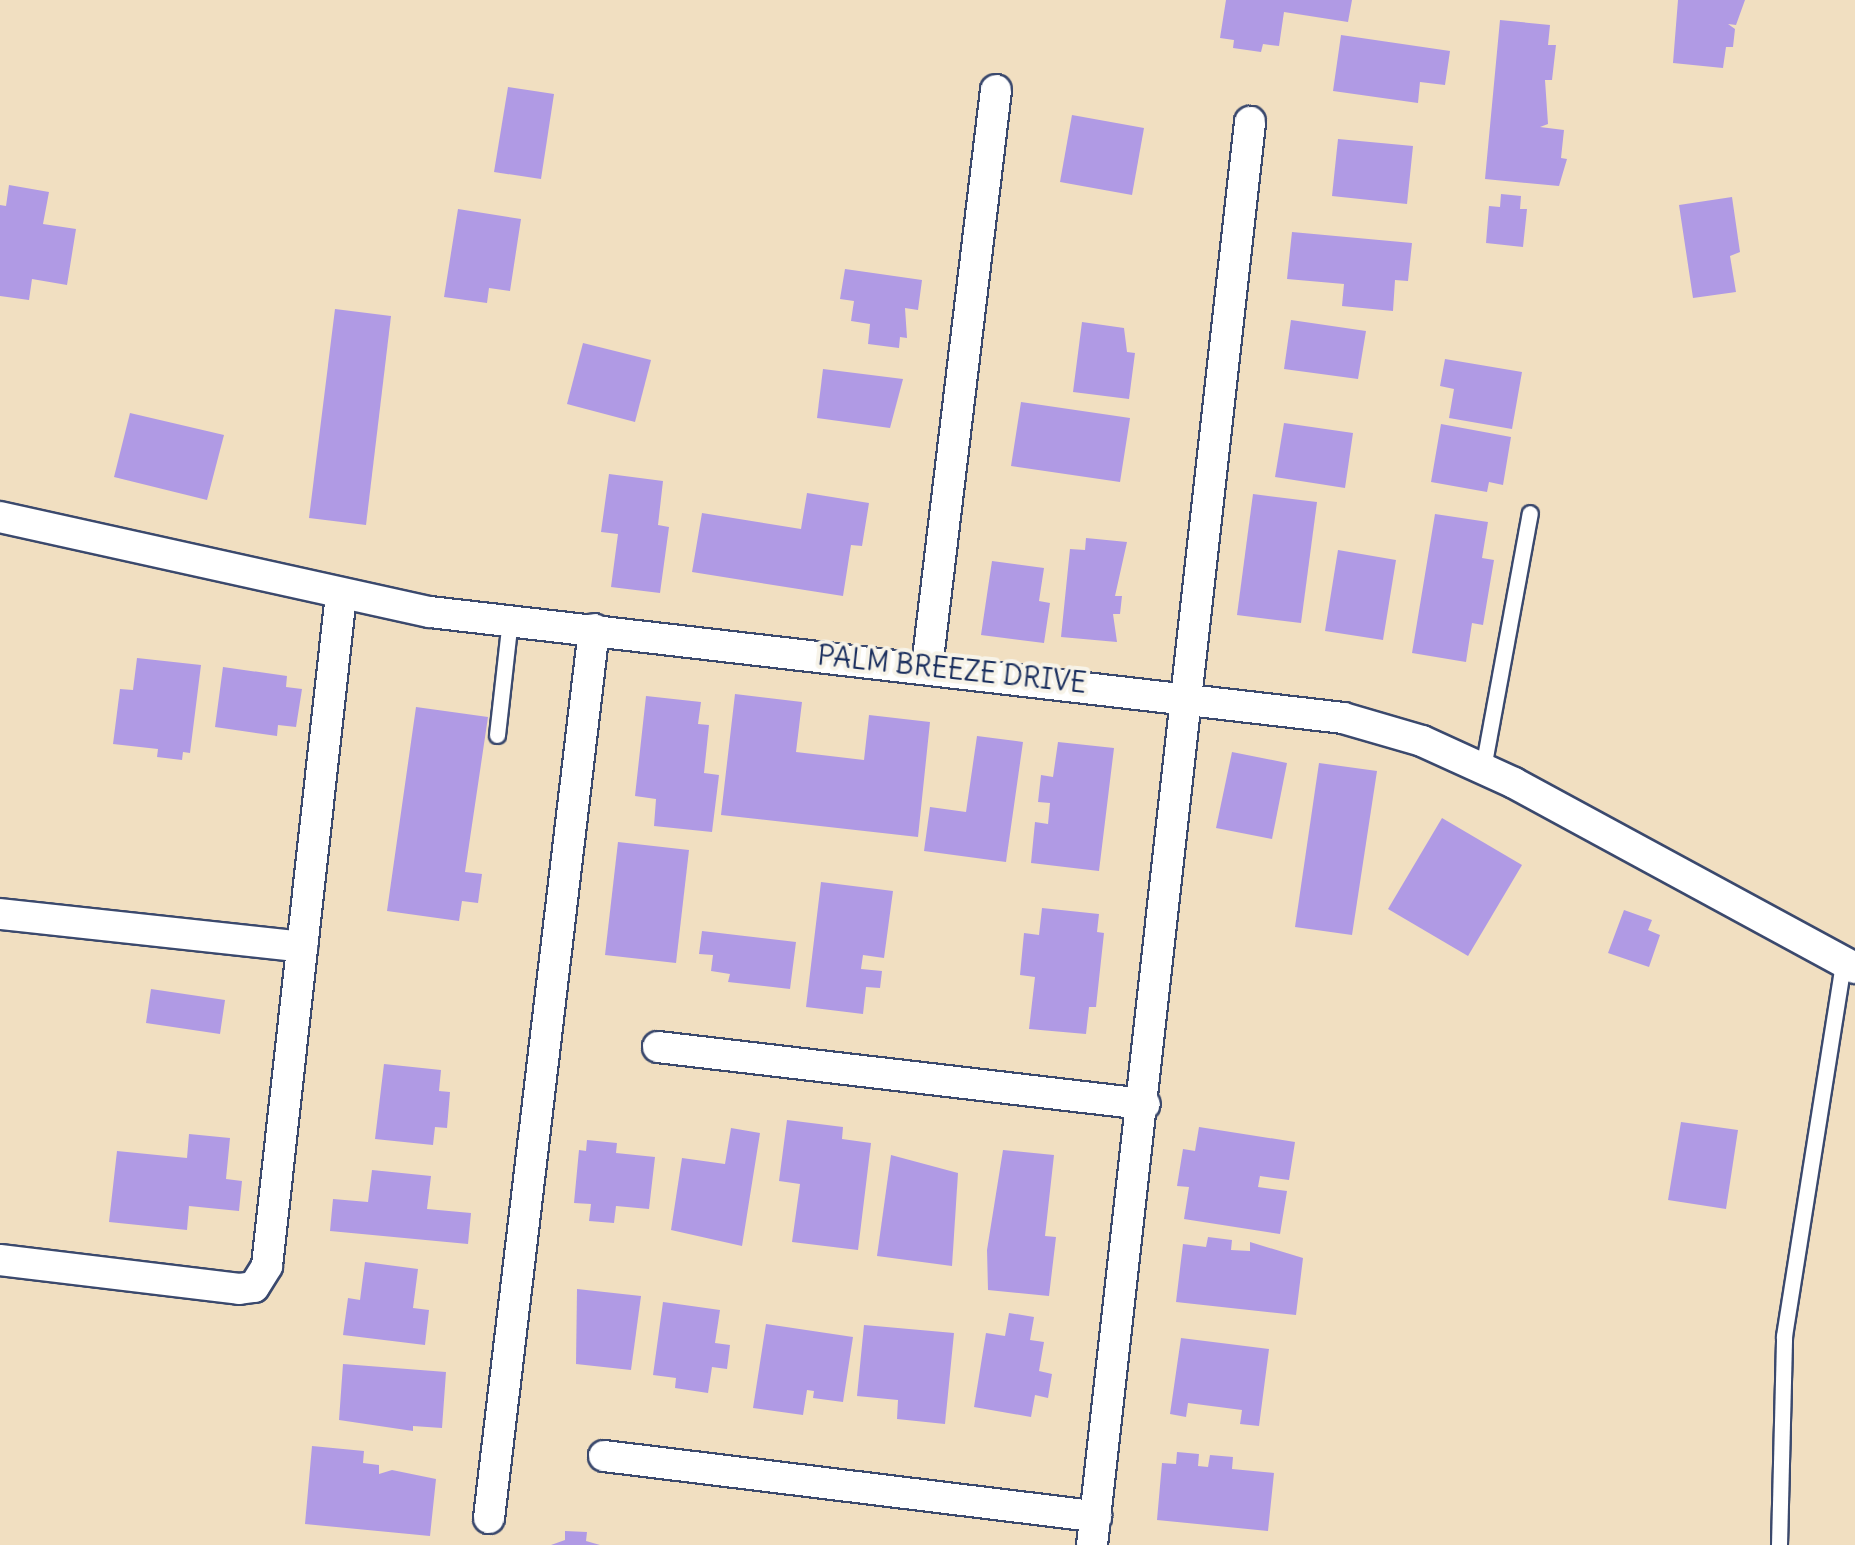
<!DOCTYPE html>
<html>
<head>
<meta charset="utf-8">
<style>
	body { margin:0 }
	#map { position:relative; width:1855px; height:1545px; overflow:hidden; background:#f1dfc1; font-family:Delius,sans-serif }
	div>[style] { position:absolute }
	.building>* { inset:0; background:#b09ae4 }
	.roads { filter:drop-shadow(2px 0 #3b496d) drop-shadow(-2px 0 #3b496d) drop-shadow(0 2px #3b496d) drop-shadow(0 -2px #3b496d) }
	.lane>* { height:15px; margin:-7.5px; padding:0 7.5px; transform-origin:7.5px; border-radius:7.5px; background:#fff }
	.street>* { height:30px; margin:-15px; padding:0 15px; transform-origin:15px; border-radius:15px; background:#fff }
	span { translate:-50% -50%; white-space:nowrap; text-align:center; line-height:1.15; -webkit-text-stroke:8px #f7f3e8; paint-order:stroke }
	.street-label { font-size:28px; color:#1b2f5e }
</style>
</head>
<body>
<div id="map">
	<div class="building">
		<i style="clip-path:polygon(1226px 0,1352px 0,1348px 22px,1284px 12px,1279px 46px,1263px 44px,1261px 52px,1233px 48px,1234px 40px,1220px 38px)"></i>
		<i style="clip-path:polygon(1678px 0,1745px 0,1736px 25px,1728px 24px,1735px 29px,1733px 47px,1726px 47px,1723px 68px,1673px 63px)"></i>
		<i style="clip-path:polygon(1500px 20px,1550px 25px,1548px 45px,1556px 45px,1552px 80px,1545px 80px,1548px 124px,1540px 127px,1564px 130px,1561px 158px,1567px 159px,1559px 186px,1485px 179px)"></i>
		<i style="clip-path:polygon(1341px 35px,1450px 51px,1445px 85px,1420px 82px,1418px 103px,1333px 91px)"></i>
		<i style="clip-path:polygon(508px 87px,554px 94px,541px 179px,494px 172px)"></i>
		<i style="clip-path:polygon(1072px 115px,1144px 128px,1132px 195px,1060px 182px)"></i>
		<i style="clip-path:polygon(1338px 139px,1413px 146px,1407px 204px,1332px 196px)"></i>
		<i style="clip-path:polygon(9px 185px,49px 192px,43px 224px,76px 229px,67px 285px,32px 279px,29px 300px,0 296px,0 205px,6px 206px)"></i>
		<i style="clip-path:polygon(1501px 194px,1521px 196px,1520px 209px,1527px 209px,1523px 247px,1486px 243px,1489px 206px,1500px 207px)"></i>
		<i style="clip-path:polygon(1732px 197px,1740px 252px,1730px 256px,1736px 292px,1693px 298px,1679px 205px)"></i>
		<i style="clip-path:polygon(458px 209px,521px 219px,510px 291px,489px 288px,487px 303px,444px 297px)"></i>
		<i style="clip-path:polygon(1292px 232px,1412px 243px,1408px 281px,1395px 280px,1393px 311px,1342px 306px,1344px 284px,1287px 279px)"></i>
		<i style="clip-path:polygon(845px 269px,922px 280px,918px 310px,905px 308px,907px 338px,900px 337px,899px 348px,868px 344px,870px 324px,851px 321px,854px 301px,840px 299px)"></i>
		<i style="clip-path:polygon(335px 309px,391px 316px,366px 525px,309px 518px)"></i>
		<i style="clip-path:polygon(1291px 320px,1366px 331px,1358px 379px,1284px 369px)"></i>
		<i style="clip-path:polygon(1082px 322px,1124px 328px,1127px 352px,1135px 353px,1129px 399px,1073px 392px)"></i>
		<i style="clip-path:polygon(583px 343px,651px 360px,635px 422px,567px 404px)"></i>
		<i style="clip-path:polygon(1445px 359px,1522px 372px,1512px 429px,1449px 418px,1454px 389px,1440px 386px)"></i>
		<i style="clip-path:polygon(823px 369px,903px 379px,890px 428px,817px 418px)"></i>
		<i style="clip-path:polygon(1021px 402px,1130px 418px,1120px 482px,1011px 466px)"></i>
		<i style="clip-path:polygon(130px 413px,224px 435px,207px 500px,114px 477px)"></i>
		<i style="clip-path:polygon(1284px 423px,1353px 433px,1345px 488px,1275px 477px)"></i>
		<i style="clip-path:polygon(1441px 424px,1511px 437px,1503px 485px,1489px 482px,1487px 492px,1431px 482px)"></i>
		<i style="clip-path:polygon(609px 474px,663px 481px,658px 525px,669px 527px,660px 593px,611px 587px,618px 534px,601px 532px)"></i>
		<i style="clip-path:polygon(807px 493px,869px 503px,862px 546px,851px 545px,843px 596px,692px 572px,702px 513px,801px 529px)"></i>
		<i style="clip-path:polygon(1253px 494px,1317px 502px,1301px 623px,1237px 615px)"></i>
		<i style="clip-path:polygon(1435px 514px,1488px 522px,1482px 558px,1494px 560px,1483px 625px,1472px 623px,1466px 662px,1412px 653px)"></i>
		<i style="clip-path:polygon(1086px 538px,1127px 542px,1115px 596px,1122px 596px,1120px 614px,1113px 614px,1117px 642px,1061px 637px,1070px 549px,1085px 550px)"></i>
		<i style="clip-path:polygon(1338px 550px,1396px 560px,1383px 640px,1325px 631px)"></i>
		<i style="clip-path:polygon(992px 561px,1044px 568px,1039px 601px,1050px 603px,1044px 643px,981px 635px)"></i>
		<i style="clip-path:polygon(137px 658px,201px 665px,190px 753px,183px 752px,182px 760px,157px 757px,158px 749px,113px 744px,120px 689px,133px 690px)"></i>
		<i style="clip-path:polygon(223px 667px,287px 676px,286px 687px,302px 689px,296px 727px,278px 725px,277px 736px,215px 727px)"></i>
		<i style="clip-path:polygon(735px 694px,802px 702px,796px 752px,864px 760px,869px 715px,930px 722px,918px 837px,721px 815px)"></i>
		<i style="clip-path:polygon(646px 696px,701px 702px,698px 724px,709px 725px,704px 773px,719px 775px,712px 832px,654px 826px,656px 799px,635px 796px)"></i>
		<i style="clip-path:polygon(416px 707px,488px 717px,465px 872px,482px 874px,478px 903px,462px 901px,459px 921px,387px 911px)"></i>
		<i style="clip-path:polygon(977px 736px,1023px 742px,1006px 862px,924px 851px,930px 807px,966px 812px)"></i>
		<i style="clip-path:polygon(1058px 742px,1114px 748px,1099px 871px,1031px 863px,1035px 822px,1048px 824px,1050px 803px,1038px 802px,1041px 775px,1053px 777px)"></i>
		<i style="clip-path:polygon(1232px 752px,1287px 763px,1272px 839px,1216px 828px)"></i>
		<i style="clip-path:polygon(1319px 763px,1377px 771px,1352px 935px,1295px 927px)"></i>
		<i style="clip-path:polygon(1442px 818px,1522px 865px,1468px 956px,1388px 909px)"></i>
		<i style="clip-path:polygon(618px 842px,689px 850px,676px 963px,605px 955px)"></i>
		<i style="clip-path:polygon(821px 882px,893px 891px,884px 958px,863px 955px,861px 969px,882px 971px,880px 988px,866px 987px,863px 1014px,806px 1007px)"></i>
		<i style="clip-path:polygon(1042px 908px,1099px 914px,1097px 932px,1104px 933px,1096px 1007px,1089px 1007px,1086px 1034px,1029px 1029px,1035px 977px,1020px 975px,1024px 933px,1039px 935px)"></i>
		<i style="clip-path:polygon(1624px 910px,1652px 920px,1648px 930px,1660px 935px,1649px 967px,1608px 953px)"></i>
		<i style="clip-path:polygon(702px 931px,796px 942px,790px 989px,728px 982px,730px 974px,711px 971px,713px 955px,699px 954px)"></i>
		<i style="clip-path:polygon(151px 989px,225px 1000px,220px 1034px,146px 1023px)"></i>
		<i style="clip-path:polygon(384px 1064px,441px 1070px,439px 1091px,450px 1092px,447px 1128px,435px 1127px,433px 1145px,375px 1139px)"></i>
		<i style="clip-path:polygon(787px 1120px,843px 1127px,842px 1139px,871px 1143px,858px 1250px,792px 1242px,800px 1184px,779px 1181px)"></i>
		<i style="clip-path:polygon(1681px 1122px,1738px 1130px,1726px 1209px,1668px 1200px)"></i>
		<i style="clip-path:polygon(1199px 1127px,1295px 1142px,1289px 1180px,1260px 1176px,1258px 1187px,1287px 1191px,1280px 1234px,1184px 1219px,1189px 1187px,1177px 1186px,1183px 1149px,1195px 1151px)"></i>
		<i style="clip-path:polygon(731px 1128px,760px 1133px,742px 1246px,671px 1230px,682px 1158px,725px 1164px)"></i>
		<i style="clip-path:polygon(189px 1134px,230px 1138px,226px 1179px,242px 1181px,239px 1211px,189px 1206px,187px 1230px,109px 1222px,117px 1151px,187px 1158px)"></i>
		<i style="clip-path:polygon(587px 1140px,617px 1143px,616px 1153px,655px 1157px,649px 1209px,616px 1206px,614px 1223px,589px 1221px,591px 1204px,574px 1203px,579px 1150px,586px 1151px)"></i>
		<i style="clip-path:polygon(1003px 1150px,1054px 1155px,1045px 1236px,1056px 1237px,1049px 1296px,988px 1290px,987px 1250px)"></i>
		<i style="clip-path:polygon(891px 1155px,958px 1173px,952px 1266px,877px 1256px)"></i>
		<i style="clip-path:polygon(372px 1170px,431px 1176px,427px 1209px,471px 1213px,468px 1244px,330px 1231px,333px 1199px,368px 1202px)"></i>
		<i style="clip-path:polygon(1208px 1237px,1232px 1240px,1231px 1250px,1250px 1251px,1250px 1242px,1303px 1258px,1296px 1315px,1176px 1302px,1183px 1244px,1206px 1247px)"></i>
		<i style="clip-path:polygon(365px 1262px,418px 1269px,413px 1308px,429px 1310px,425px 1345px,343px 1335px,348px 1298px,360px 1300px)"></i>
		<i style="clip-path:polygon(577px 1289px,641px 1296px,631px 1370px,576px 1364px)"></i>
		<i style="clip-path:polygon(663px 1302px,720px 1310px,715px 1343px,730px 1345px,727px 1369px,712px 1367px,708px 1393px,675px 1388px,676px 1378px,653px 1375px)"></i>
		<i style="clip-path:polygon(1009px 1313px,1034px 1317px,1030px 1340px,1044px 1342px,1039px 1371px,1052px 1374px,1048px 1398px,1035px 1395px,1031px 1417px,974px 1407px,986px 1333px,1005px 1336px)"></i>
		<i style="clip-path:polygon(766px 1324px,853px 1337px,843px 1402px,813px 1398px,814px 1391px,807px 1390px,803px 1415px,753px 1408px)"></i>
		<i style="clip-path:polygon(864px 1325px,954px 1333px,945px 1424px,897px 1419px,898px 1400px,857px 1396px)"></i>
		<i style="clip-path:polygon(1181px 1338px,1269px 1349px,1259px 1426px,1240px 1424px,1242px 1410px,1188px 1403px,1186px 1417px,1170px 1414px)"></i>
		<i style="clip-path:polygon(343px 1364px,446px 1372px,442px 1428px,413px 1426px,413px 1431px,339px 1420px)"></i>
		<i style="clip-path:polygon(312px 1446px,364px 1451px,363px 1463px,379px 1465px,379px 1474px,392px 1470px,436px 1479px,430px 1536px,305px 1524px)"></i>
		<i style="clip-path:polygon(1177px 1452px,1199px 1454px,1198px 1466px,1208px 1467px,1210px 1455px,1233px 1457px,1232px 1469px,1274px 1473px,1268px 1531px,1157px 1520px,1162px 1463px,1176px 1464px)"></i>
		<i style="clip-path:polygon(565px 1531px,587px 1532px,586px 1541px,600px 1545px,551px 1545px,565px 1540px)"></i>
	</div>
	<div class="roads">
		<div class="lane">
			<i style="left:497px;top:735px;width:116px;rotate:-83.6deg"></i>
			<i style="left:1483px;top:768px;width:259px;rotate:-79.6deg"></i>
			<i style="left:1779px;top:1545px;width:209px;rotate:-88.6deg"></i>
			<i style="left:1784px;top:1336px;width:379px;rotate:-81deg"></i>
		</div>
		<div class="street">
			<i style="left:0;top:517px;width:440px;rotate:12.5deg"></i>
			<i style="left:430px;top:612px;width:919px;rotate:6.62deg"></i>
			<i style="left:1343px;top:718px;width:82px;rotate:16.2deg"></i>
			<i style="left:1422px;top:741px;width:101px;rotate:24.5deg"></i>
			<i style="left:1514px;top:783px;width:388px;rotate:28.5deg"></i>
			<i style="left:927px;top:667px;width:581px;rotate:-83.18deg"></i>
			<i style="left:0;top:914px;width:304px;rotate:6.2deg"></i>
			<i style="left:658px;top:1047px;width:490px;rotate:6.7deg"></i>
			<i style="left:0;top:1260px;width:241px;rotate:6.9deg"></i>
			<i style="left:239px;top:1289px;width:15px;rotate:-8deg"></i>
			<i style="left:254px;top:1287px;width:25px;rotate:-58deg"></i>
			<i style="left:267px;top:1266px;width:675px;rotate:-83.71deg"></i>
			<i style="left:604px;top:1456px;width:496px;rotate:7deg"></i>
			<i style="left:489px;top:1518px;width:895px;rotate:-83.26deg"></i>
			<i style="left:1092px;top:1545px;width:1432px;rotate:-83.66deg"></i>
		</div>
	</div>
	<div class="street-label">
		<span style="left:952px;top:669px;rotate:6deg">PALM BREEZE DRIVE</span>
	</div>
</div>
</body>
</html>
